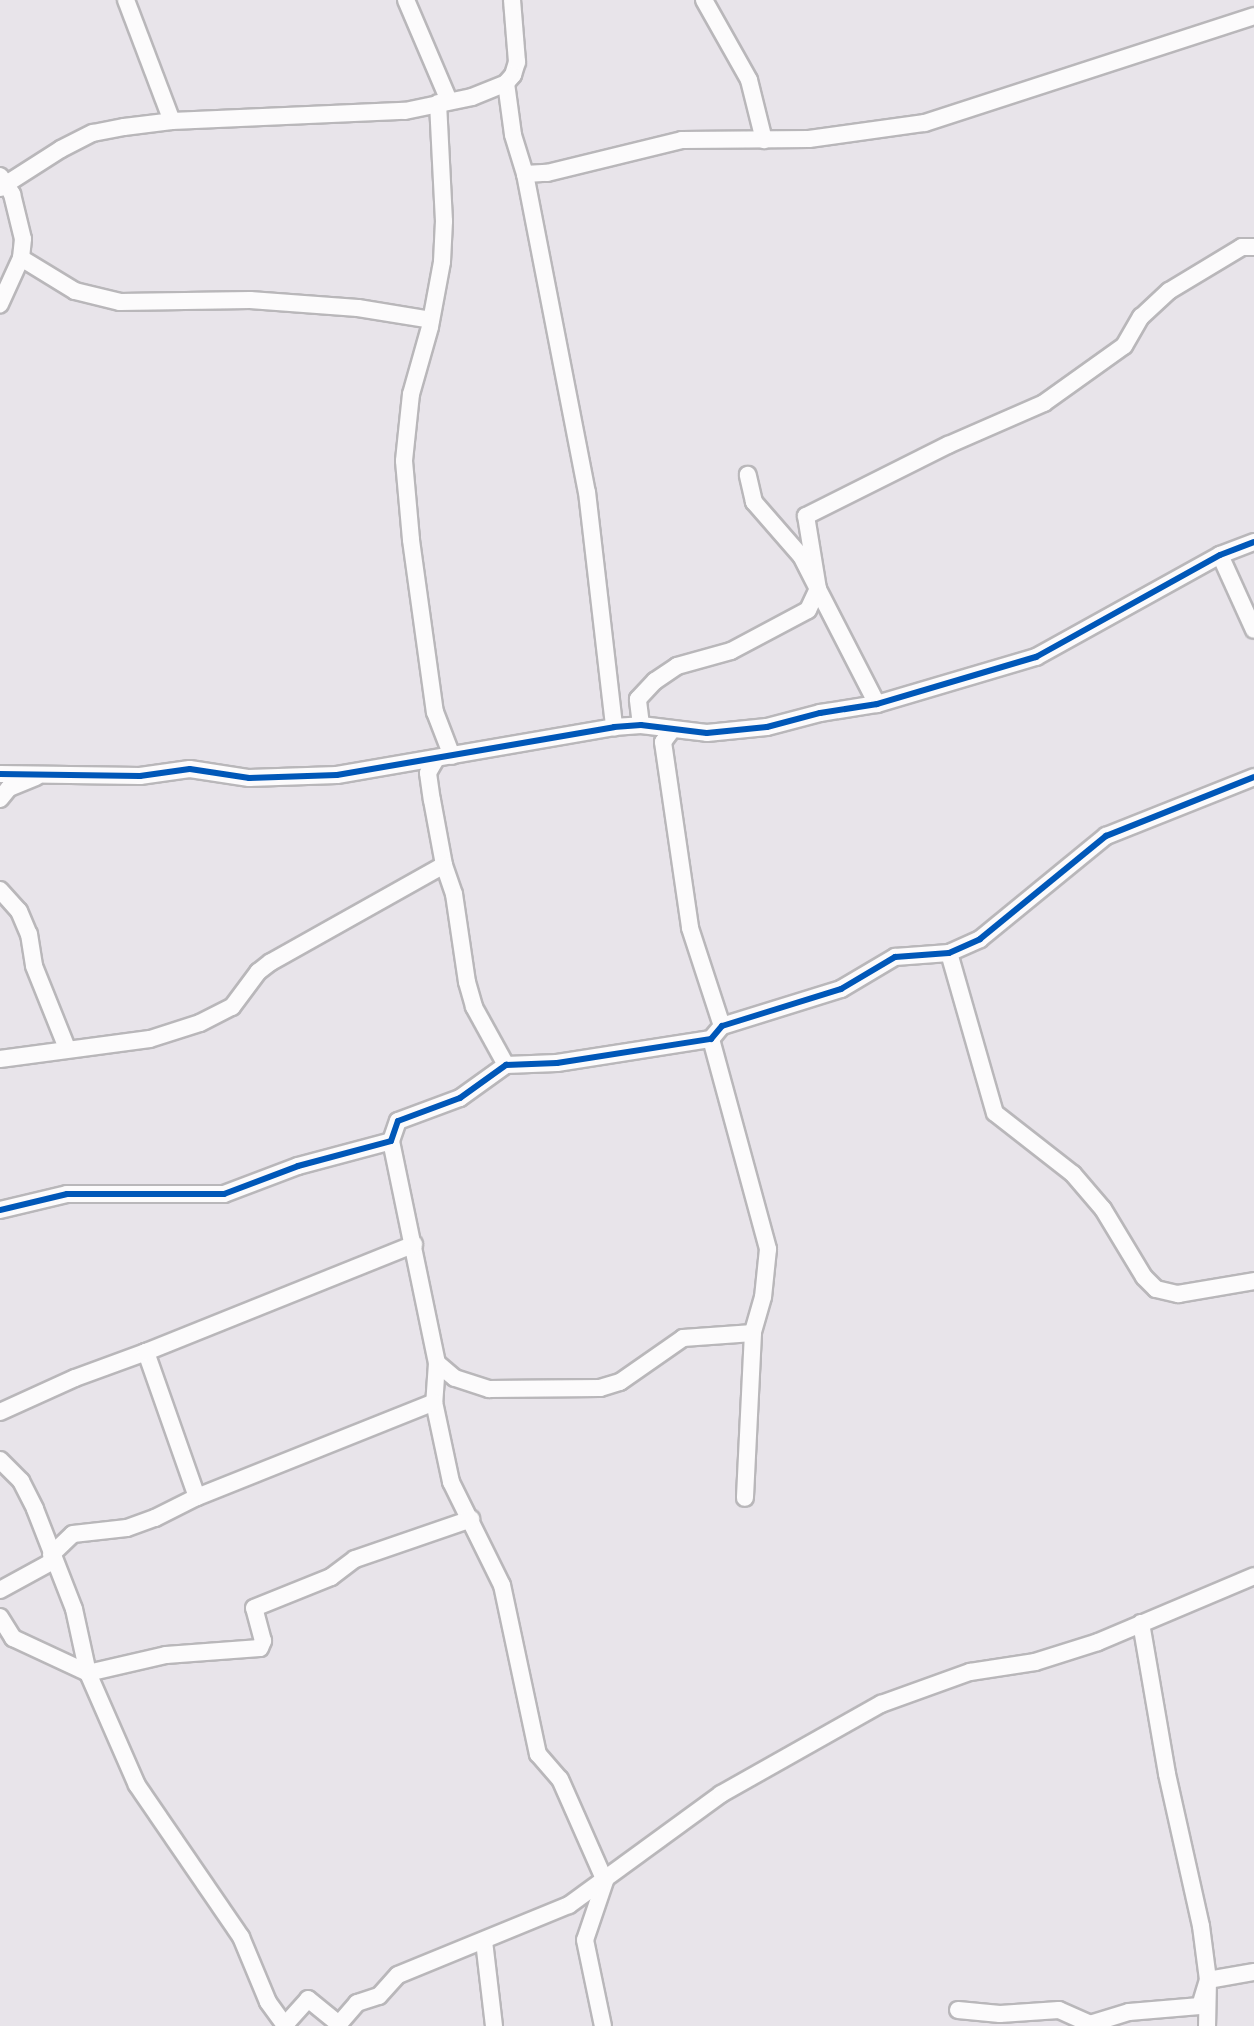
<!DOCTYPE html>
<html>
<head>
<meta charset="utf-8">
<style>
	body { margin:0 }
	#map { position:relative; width:1254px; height:2026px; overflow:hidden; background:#e8e4ea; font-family:"Work Sans",sans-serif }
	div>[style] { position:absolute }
	.roads { filter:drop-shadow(2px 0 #b9b7ba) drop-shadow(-2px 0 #b9b7ba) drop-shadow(0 2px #b9b7ba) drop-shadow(0 -2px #b9b7ba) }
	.street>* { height:16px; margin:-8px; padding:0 8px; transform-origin:8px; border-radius:8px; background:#fcfbfc }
	.cycleway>* { height:6px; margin:-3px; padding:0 3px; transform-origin:3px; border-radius:3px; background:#0057b8 }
	span { translate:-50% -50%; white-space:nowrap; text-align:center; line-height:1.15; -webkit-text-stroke:6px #fff; paint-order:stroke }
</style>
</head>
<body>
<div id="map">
	<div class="roads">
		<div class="street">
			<i style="left:126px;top:0;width:129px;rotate:69.2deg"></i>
			<i style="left:406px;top:0;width:110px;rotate:66.9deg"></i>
			<i style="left:704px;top:0;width:92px;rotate:60.6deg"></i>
			<i style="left:749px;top:80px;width:62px;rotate:76deg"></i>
			<i style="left:506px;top:83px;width:52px;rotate:82.3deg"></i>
			<i style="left:513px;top:135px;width:41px;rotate:72.9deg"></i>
			<i style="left:525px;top:174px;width:324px;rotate:79deg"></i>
			<i style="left:587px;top:492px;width:237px;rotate:83.4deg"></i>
			<i style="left:438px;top:103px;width:118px;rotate:87.1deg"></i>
			<i style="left:444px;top:221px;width:41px;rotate:92.8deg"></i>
			<i style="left:442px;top:262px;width:66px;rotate:100.5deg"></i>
			<i style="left:430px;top:327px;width:70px;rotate:105.8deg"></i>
			<i style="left:411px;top:394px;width:67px;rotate:96deg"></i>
			<i style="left:404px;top:461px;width:79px;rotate:84.9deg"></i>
			<i style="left:411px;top:540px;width:174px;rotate:82.1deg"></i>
			<i style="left:435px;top:712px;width:47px;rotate:68.9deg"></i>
			<i style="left:525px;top:174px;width:22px;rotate:-3deg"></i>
			<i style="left:547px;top:173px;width:139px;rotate:-13.7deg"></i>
			<i style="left:682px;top:140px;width:127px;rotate:-0.5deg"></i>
			<i style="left:809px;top:139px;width:117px;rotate:-7.9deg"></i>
			<i style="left:925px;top:123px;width:346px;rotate:-18deg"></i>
			<i style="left:0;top:176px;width:22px;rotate:56deg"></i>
			<i style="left:12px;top:194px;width:46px;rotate:76.3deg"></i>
			<i style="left:23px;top:239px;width:19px;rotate:96deg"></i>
			<i style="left:21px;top:258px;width:51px;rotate:114.5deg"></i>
			<i style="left:0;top:188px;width:72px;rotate:-32.6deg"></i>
			<i style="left:61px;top:149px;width:36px;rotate:-27deg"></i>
			<i style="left:93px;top:133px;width:32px;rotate:-11deg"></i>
			<i style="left:124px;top:127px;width:48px;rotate:-7.1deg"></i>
			<i style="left:172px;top:121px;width:233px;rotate:-2.5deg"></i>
			<i style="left:405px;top:111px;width:68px;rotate:-11.8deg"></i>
			<i style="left:472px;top:97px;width:37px;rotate:-22deg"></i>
			<i style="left:506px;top:83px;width:11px;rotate:-49deg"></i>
			<i style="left:513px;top:75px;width:14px;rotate:-73deg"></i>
			<i style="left:517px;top:62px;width:62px;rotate:-94.6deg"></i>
			<i style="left:21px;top:258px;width:63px;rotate:31.4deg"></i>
			<i style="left:75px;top:291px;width:46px;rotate:13.7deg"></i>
			<i style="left:120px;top:302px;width:130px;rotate:-0.9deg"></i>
			<i style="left:250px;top:300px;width:108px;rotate:4.2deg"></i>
			<i style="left:358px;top:308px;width:74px;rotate:9.3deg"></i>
			<i style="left:1220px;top:555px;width:82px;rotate:65.6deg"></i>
			<i style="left:877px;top:704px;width:129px;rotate:-117.2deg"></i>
			<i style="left:818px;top:589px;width:74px;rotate:-99.3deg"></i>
			<i style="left:806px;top:516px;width:159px;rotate:-26.6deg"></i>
			<i style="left:948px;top:445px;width:105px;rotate:-23.6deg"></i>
			<i style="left:1044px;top:403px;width:98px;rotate:-35.5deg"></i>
			<i style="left:1124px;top:346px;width:34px;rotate:-60deg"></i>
			<i style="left:1141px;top:317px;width:38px;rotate:-43deg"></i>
			<i style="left:1169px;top:291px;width:85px;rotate:-31.1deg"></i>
			<i style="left:1242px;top:247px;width:12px"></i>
			<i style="left:641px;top:725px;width:26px;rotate:-97deg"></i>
			<i style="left:638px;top:699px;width:25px;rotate:-47deg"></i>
			<i style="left:655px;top:681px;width:27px;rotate:-34deg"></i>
			<i style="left:677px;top:666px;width:56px;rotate:-15.5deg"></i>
			<i style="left:731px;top:651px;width:87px;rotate:-28deg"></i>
			<i style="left:808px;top:610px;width:23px;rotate:-65deg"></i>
			<i style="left:818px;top:589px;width:37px;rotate:-117deg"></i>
			<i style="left:801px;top:556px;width:72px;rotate:-131deg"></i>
			<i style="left:754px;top:502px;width:28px;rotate:-103deg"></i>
			<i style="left:672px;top:730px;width:15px;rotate:127deg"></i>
			<i style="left:663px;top:742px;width:188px;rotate:81.7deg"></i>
			<i style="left:690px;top:928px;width:103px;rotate:71.9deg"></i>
			<i style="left:436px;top:759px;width:16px;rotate:120deg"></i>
			<i style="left:428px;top:773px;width:27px;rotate:82deg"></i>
			<i style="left:432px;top:800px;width:66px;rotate:79.5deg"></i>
			<i style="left:444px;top:865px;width:31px;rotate:71deg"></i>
			<i style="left:454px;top:894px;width:89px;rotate:81.6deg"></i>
			<i style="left:467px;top:982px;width:26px;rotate:74deg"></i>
			<i style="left:474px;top:1007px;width:66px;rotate:61.1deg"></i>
			<i style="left:0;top:774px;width:140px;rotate:0.8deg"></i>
			<i style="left:140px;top:776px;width:50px;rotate:-8deg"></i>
			<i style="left:190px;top:769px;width:60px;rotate:8.7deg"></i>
			<i style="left:249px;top:778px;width:88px;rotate:-2deg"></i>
			<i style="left:337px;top:775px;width:281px;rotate:-9.8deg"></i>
			<i style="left:614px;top:727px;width:27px;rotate:-4deg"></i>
			<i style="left:641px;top:725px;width:66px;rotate:6.9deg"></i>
			<i style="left:707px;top:733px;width:60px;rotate:-5.7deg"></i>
			<i style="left:767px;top:727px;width:55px;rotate:-14.8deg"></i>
			<i style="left:820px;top:713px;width:58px;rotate:-9deg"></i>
			<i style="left:877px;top:704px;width:166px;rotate:-16.5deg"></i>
			<i style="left:1036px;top:657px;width:210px;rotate:-29deg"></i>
			<i style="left:1220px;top:555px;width:36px;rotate:-21deg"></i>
			<i style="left:0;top:799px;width:14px;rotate:-51deg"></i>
			<i style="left:9px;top:788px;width:29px;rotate:-22deg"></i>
			<i style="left:0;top:890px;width:28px;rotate:48deg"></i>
			<i style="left:19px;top:911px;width:25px;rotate:67deg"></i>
			<i style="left:29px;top:934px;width:32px;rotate:81deg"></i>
			<i style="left:34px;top:966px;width:88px;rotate:68.1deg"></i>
			<i style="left:949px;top:953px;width:166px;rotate:74deg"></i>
			<i style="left:995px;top:1113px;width:99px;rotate:38deg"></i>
			<i style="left:1073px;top:1174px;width:46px;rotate:49.4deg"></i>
			<i style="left:1103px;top:1209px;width:79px;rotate:58.9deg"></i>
			<i style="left:1144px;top:1277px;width:17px;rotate:45deg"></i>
			<i style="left:1156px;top:1289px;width:23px;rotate:13deg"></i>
			<i style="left:1178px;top:1294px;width:77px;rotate:-9.7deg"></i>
			<i style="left:711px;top:1039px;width:218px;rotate:74.8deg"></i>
			<i style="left:768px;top:1249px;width:48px;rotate:95.9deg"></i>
			<i style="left:763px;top:1297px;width:37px;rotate:106deg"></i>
			<i style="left:753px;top:1333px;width:165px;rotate:92.8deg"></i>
			<i style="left:0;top:1059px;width:151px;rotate:-7.6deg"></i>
			<i style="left:150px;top:1039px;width:52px;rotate:-17.7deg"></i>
			<i style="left:200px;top:1023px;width:36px;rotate:-27deg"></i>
			<i style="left:232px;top:1007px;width:44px;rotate:-53.4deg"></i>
			<i style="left:258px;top:972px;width:16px;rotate:-38deg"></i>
			<i style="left:271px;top:962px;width:198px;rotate:-29.3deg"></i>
			<i style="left:391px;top:1141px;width:227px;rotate:78.3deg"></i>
			<i style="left:437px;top:1363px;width:39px;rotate:94deg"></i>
			<i style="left:434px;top:1402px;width:82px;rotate:78deg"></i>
			<i style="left:451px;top:1482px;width:115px;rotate:63.7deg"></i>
			<i style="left:502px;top:1585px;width:173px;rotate:78deg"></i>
			<i style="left:538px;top:1754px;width:33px;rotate:49deg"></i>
			<i style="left:560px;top:1779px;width:111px;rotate:66.2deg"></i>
			<i style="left:605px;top:1881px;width:62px;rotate:108.7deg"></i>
			<i style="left:585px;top:1940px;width:88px;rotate:78.2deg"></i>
			<i style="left:0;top:1210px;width:69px;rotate:-13.4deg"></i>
			<i style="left:67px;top:1194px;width:157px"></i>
			<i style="left:224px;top:1194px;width:79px;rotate:-20.7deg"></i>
			<i style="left:298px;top:1166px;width:96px;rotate:-15deg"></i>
			<i style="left:391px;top:1141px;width:21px;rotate:-71deg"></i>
			<i style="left:398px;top:1121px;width:66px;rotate:-20.4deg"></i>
			<i style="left:460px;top:1098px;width:57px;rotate:-35.7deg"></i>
			<i style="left:506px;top:1065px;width:51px;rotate:-2.2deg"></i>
			<i style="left:557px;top:1063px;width:156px;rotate:-8.9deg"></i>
			<i style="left:711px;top:1039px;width:17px;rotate:-50deg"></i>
			<i style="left:722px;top:1026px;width:125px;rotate:-17.3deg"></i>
			<i style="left:841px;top:989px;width:63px;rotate:-30.7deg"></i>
			<i style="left:895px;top:957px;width:54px;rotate:-4.2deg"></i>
			<i style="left:949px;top:953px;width:34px;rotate:-24deg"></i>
			<i style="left:980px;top:939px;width:163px;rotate:-39.3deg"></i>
			<i style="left:1106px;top:836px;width:159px;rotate:-21.7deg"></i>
			<i style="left:437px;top:1363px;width:23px;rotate:40deg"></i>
			<i style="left:455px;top:1378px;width:36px;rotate:18deg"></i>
			<i style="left:489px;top:1389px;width:111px;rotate:-0.5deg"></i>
			<i style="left:600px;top:1388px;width:21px;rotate:-17deg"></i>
			<i style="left:620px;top:1382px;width:77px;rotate:-34.9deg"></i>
			<i style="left:683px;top:1338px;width:70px;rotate:-4.1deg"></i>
			<i style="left:0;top:1412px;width:82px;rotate:-24.4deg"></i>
			<i style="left:75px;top:1378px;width:76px;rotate:-20.1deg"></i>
			<i style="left:0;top:1460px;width:30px;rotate:45deg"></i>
			<i style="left:21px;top:1481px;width:31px;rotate:63deg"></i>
			<i style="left:35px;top:1509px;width:107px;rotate:68.7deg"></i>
			<i style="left:74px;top:1609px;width:66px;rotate:77.7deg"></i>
			<i style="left:88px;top:1673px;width:122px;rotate:66.4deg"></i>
			<i style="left:137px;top:1785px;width:184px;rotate:55.6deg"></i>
			<i style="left:241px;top:1937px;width:70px;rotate:67.4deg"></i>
			<i style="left:268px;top:2002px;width:27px;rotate:54deg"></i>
			<i style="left:197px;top:1497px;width:154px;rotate:-109.4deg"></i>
			<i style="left:146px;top:1352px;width:289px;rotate:-21.9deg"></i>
			<i style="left:51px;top:1555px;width:30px;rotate:-44deg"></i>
			<i style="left:73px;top:1534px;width:54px;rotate:-6.3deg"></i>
			<i style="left:127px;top:1528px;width:30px;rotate:-20deg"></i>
			<i style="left:155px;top:1518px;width:47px;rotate:-26.6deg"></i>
			<i style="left:197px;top:1497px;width:255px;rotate:-21.8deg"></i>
			<i style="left:0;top:1590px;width:60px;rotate:-28.7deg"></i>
			<i style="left:0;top:1617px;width:25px;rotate:58deg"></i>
			<i style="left:13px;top:1638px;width:83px;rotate:25deg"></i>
			<i style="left:88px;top:1673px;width:80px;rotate:-13deg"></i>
			<i style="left:166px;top:1655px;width:94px;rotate:-4.3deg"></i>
			<i style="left:260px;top:1648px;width:8px;rotate:-67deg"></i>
			<i style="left:263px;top:1641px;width:34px;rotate:-105deg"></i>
			<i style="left:254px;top:1608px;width:83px;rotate:-21.9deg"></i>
			<i style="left:331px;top:1577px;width:30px;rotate:-37deg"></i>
			<i style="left:355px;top:1559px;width:123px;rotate:-19deg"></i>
			<i style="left:1141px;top:1623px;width:153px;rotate:80.2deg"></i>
			<i style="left:1167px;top:1774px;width:156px;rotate:77.4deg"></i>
			<i style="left:1201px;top:1926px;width:54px;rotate:82.6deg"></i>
			<i style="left:1208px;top:1980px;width:46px;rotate:91.2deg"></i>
			<i style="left:484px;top:1941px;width:86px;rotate:83.3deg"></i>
			<i style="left:958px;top:2010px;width:42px;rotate:5.4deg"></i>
			<i style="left:1000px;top:2014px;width:59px;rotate:-3.9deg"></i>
			<i style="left:1059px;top:2010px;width:34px;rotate:24deg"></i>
			<i style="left:1090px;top:2024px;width:41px;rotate:-17.1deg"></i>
			<i style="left:1129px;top:2012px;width:71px;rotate:-4.8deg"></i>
			<i style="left:1200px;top:2006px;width:27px;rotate:-73deg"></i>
			<i style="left:1208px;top:1980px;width:47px;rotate:-9.9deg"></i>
			<i style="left:284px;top:2026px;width:36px;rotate:-48deg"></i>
			<i style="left:308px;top:1999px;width:40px;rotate:39deg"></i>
			<i style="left:339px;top:2024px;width:28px;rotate:-49deg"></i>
			<i style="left:357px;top:2003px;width:23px;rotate:-18deg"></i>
			<i style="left:379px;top:1996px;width:28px;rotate:-48deg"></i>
			<i style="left:398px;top:1975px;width:185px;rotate:-22.3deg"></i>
			<i style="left:569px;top:1905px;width:188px;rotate:-36.1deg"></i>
			<i style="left:721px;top:1794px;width:184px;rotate:-29.4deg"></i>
			<i style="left:881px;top:1704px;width:95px;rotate:-19.8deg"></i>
			<i style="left:970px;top:1672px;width:66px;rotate:-8.7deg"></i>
			<i style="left:1035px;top:1662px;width:66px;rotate:-17.6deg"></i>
			<i style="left:1098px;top:1642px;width:169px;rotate:-22.9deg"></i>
		</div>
	</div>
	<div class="cycleway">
		<i style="left:0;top:774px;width:140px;rotate:0.8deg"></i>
		<i style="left:140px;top:776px;width:50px;rotate:-8deg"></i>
		<i style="left:190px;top:769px;width:60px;rotate:8.7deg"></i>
		<i style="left:249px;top:778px;width:88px;rotate:-2deg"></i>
		<i style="left:337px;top:775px;width:281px;rotate:-9.8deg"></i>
		<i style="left:614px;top:727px;width:27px;rotate:-4deg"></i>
		<i style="left:641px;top:725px;width:66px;rotate:6.9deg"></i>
		<i style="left:707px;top:733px;width:60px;rotate:-5.7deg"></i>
		<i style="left:767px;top:727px;width:55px;rotate:-14.8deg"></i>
		<i style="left:820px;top:713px;width:58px;rotate:-9deg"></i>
		<i style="left:877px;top:704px;width:166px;rotate:-16.5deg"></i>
		<i style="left:1036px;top:657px;width:210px;rotate:-29deg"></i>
		<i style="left:1220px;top:555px;width:36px;rotate:-21deg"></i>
		<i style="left:0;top:1210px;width:69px;rotate:-13.4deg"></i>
		<i style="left:67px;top:1194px;width:157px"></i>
		<i style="left:224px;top:1194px;width:79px;rotate:-20.7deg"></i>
		<i style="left:298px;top:1166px;width:96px;rotate:-15deg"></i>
		<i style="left:391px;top:1141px;width:21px;rotate:-71deg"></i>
		<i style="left:398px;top:1121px;width:66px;rotate:-20.4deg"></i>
		<i style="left:460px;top:1098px;width:57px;rotate:-35.7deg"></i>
		<i style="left:506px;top:1065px;width:51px;rotate:-2.2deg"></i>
		<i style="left:557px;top:1063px;width:156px;rotate:-8.9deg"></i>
		<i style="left:711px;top:1039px;width:17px;rotate:-50deg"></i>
		<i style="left:722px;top:1026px;width:125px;rotate:-17.3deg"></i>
		<i style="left:841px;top:989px;width:63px;rotate:-30.7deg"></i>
		<i style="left:895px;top:957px;width:54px;rotate:-4.2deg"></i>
		<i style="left:949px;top:953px;width:34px;rotate:-24deg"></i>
		<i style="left:980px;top:939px;width:163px;rotate:-39.3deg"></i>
		<i style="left:1106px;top:836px;width:159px;rotate:-21.7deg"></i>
	</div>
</div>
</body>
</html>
